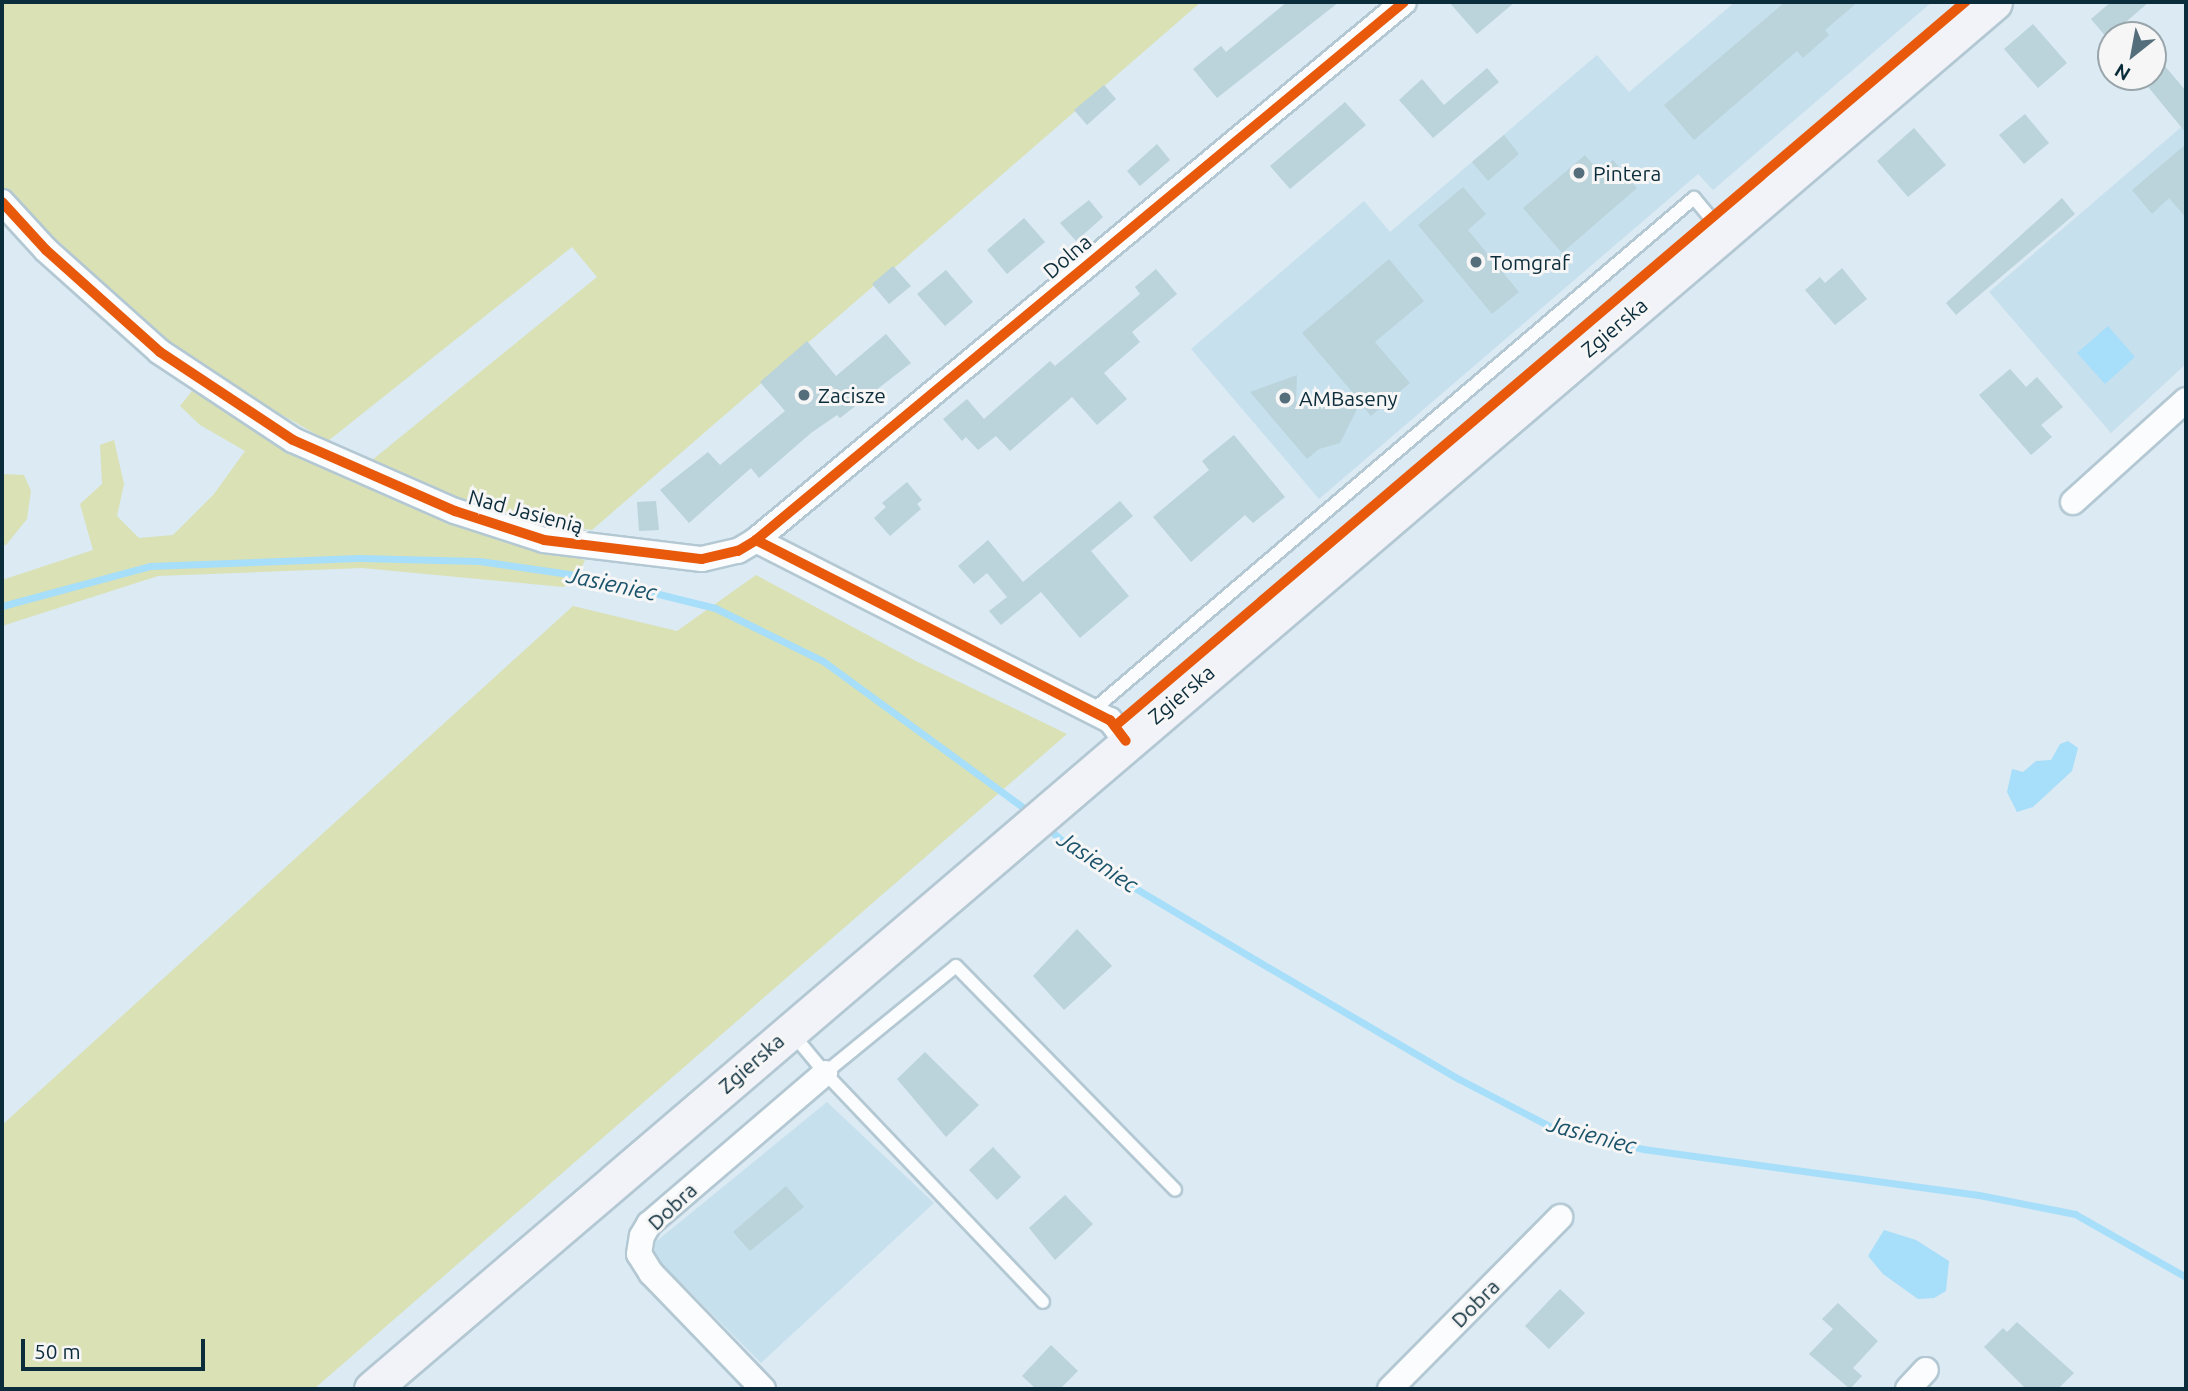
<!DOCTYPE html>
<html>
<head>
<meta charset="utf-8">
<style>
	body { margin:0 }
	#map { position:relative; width:2188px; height:1391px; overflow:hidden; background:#dbeaf3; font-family:Ubuntu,sans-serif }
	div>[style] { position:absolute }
	.built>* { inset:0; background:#c7e0ed }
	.green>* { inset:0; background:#dae1b5 }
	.water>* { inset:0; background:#a7def9 }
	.stream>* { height:7px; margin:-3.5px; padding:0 3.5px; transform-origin:3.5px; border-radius:3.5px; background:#a7def9 }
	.building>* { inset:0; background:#bbd3da }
	.roads { filter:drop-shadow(2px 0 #b3c8d3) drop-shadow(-2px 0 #b3c8d3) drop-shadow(0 2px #b3c8d3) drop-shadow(0 -2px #b3c8d3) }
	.service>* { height:12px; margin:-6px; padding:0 6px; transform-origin:6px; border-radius:6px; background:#fafcfd }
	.minor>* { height:24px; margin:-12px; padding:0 12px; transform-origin:12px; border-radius:12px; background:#fafcfd }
	.secondary>* { height:35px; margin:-17.5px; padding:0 17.5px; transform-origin:17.5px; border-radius:17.5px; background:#f2f3f8 }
	.cycleway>* { height:10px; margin:-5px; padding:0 5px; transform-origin:5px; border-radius:5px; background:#e8590c }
	.dots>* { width:19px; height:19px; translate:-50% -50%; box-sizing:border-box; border:4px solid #f6f6f6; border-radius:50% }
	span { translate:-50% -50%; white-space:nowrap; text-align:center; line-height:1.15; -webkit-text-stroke:6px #f6f6f6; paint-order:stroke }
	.poi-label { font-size:21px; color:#0b2c3a }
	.left { translate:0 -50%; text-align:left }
	.street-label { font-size:21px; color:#0b2c3a }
	.water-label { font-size:23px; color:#1a536a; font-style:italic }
	.frame { position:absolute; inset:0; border:4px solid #0b2c3a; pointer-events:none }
	.north { position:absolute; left:2097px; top:21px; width:70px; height:70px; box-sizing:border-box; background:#f6f6f6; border:2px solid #98a5ab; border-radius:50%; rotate:211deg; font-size:19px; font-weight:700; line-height:28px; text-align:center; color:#0b2c3a }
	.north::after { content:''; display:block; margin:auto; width:24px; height:32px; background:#546e7b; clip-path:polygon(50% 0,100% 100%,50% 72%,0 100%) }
	.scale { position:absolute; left:21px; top:1339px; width:184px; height:32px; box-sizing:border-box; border:4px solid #0b2c3a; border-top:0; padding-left:9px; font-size:21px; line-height:24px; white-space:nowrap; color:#0b2c3a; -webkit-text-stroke:5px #f6f6f6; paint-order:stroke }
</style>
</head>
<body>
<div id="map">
	<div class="built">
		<i style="clip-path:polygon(1735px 2px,1932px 2px,1713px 190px,1698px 174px,1319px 499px,1191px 349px,1364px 201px,1390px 232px,1597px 55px,1629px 92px)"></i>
		<i style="clip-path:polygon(2186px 123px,2186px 364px,2111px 433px,1989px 292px)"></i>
		<i style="clip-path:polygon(827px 1102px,934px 1203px,761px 1363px,647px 1249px)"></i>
	</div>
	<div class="green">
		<i style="clip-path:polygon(2px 2px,1201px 2px,592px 530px,505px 518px,371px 461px,597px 277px,572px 247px,328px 441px,198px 367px,99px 282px,2px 188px)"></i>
		<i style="clip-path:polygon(192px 391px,318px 463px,455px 523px,503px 542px,585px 560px,575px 582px,563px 587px,362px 568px,158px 576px,2px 626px,2px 580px,93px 550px,80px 504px,102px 484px,100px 445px,114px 440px,124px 484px,117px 516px,139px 538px,173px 535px,214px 494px,245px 451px,200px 425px,180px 406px)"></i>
		<i style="clip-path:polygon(2px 474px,24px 475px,31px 491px,27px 519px,6px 545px,2px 545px)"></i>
		<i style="clip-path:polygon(756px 575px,916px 661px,1067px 734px,314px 1389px,2px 1389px,2px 1125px,573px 606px,677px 631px)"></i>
	</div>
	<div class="water">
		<i style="clip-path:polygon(2108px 326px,2135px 357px,2105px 384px,2077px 353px)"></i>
		<i style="clip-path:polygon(2068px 741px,2078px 748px,2072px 771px,2033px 807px,2017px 812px,2007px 792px,2012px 769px,2023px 772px,2036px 761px,2051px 760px,2060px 744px)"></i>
		<i style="clip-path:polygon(1884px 1230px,1916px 1240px,1949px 1261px,1946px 1291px,1934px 1298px,1918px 1299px,1883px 1274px,1868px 1256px)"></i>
	</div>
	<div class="stream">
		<i style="left:2px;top:606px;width:153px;rotate:-15.1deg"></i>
		<i style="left:150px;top:566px;width:209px;rotate:-2.2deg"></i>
		<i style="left:359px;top:558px;width:120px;rotate:1.4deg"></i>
		<i style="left:479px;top:561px;width:112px;rotate:8.2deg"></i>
		<i style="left:590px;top:577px;width:129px;rotate:13.9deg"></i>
		<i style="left:715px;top:608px;width:120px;rotate:26.1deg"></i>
		<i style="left:823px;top:661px;width:258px;rotate:36.2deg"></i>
		<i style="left:1045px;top:826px;width:43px;rotate:40.3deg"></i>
		<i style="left:1078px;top:854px;width:199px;rotate:30.8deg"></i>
		<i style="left:1249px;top:956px;width:243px;rotate:30.4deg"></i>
		<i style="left:1459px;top:1079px;width:106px;rotate:27.5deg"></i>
		<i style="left:1553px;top:1128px;width:92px;rotate:13.1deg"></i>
		<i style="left:1643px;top:1149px;width:339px;rotate:7.8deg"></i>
		<i style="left:1979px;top:1195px;width:98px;rotate:11.2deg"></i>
		<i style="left:2075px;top:1214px;width:128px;rotate:29.6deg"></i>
	</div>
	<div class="building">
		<i style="clip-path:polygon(1287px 2px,1339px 2px,1217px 98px,1193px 69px,1221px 46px,1226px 52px)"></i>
		<i style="clip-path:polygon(1449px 2px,1515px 2px,1477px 34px)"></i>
		<i style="clip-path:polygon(1785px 2px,1858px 2px,1825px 30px,1829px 35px,1803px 58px,1797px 51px,1694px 140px,1664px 105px)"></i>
		<i style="clip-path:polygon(2111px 2px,2149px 2px,2107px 38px,2091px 19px)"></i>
		<i style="clip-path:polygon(2033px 24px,2067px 63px,2038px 88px,2004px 49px)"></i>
		<i style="clip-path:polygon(2153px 52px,2186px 91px,2186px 133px,2140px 77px,2153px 77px)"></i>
		<i style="clip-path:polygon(1487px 68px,1499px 82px,1433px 138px,1399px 100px,1422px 79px,1444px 105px)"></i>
		<i style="clip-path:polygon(1104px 85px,1116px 99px,1087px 125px,1074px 110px)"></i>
		<i style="clip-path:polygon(1345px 102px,1366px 125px,1290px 189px,1270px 166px)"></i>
		<i style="clip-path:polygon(2025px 114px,2049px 143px,2024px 164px,1999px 135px)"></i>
		<i style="clip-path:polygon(1914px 128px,1946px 165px,1908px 197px,1877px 161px)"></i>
		<i style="clip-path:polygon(1504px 135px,1519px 154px,1488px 181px,1472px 162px)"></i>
		<i style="clip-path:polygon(1157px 144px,1170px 160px,1140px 186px,1127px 171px)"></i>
		<i style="clip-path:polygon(2186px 144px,2186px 218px,2169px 198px,2152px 214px,2132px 190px)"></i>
		<i style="clip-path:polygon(1585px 155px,1599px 172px,1613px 160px,1637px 188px,1562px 253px,1523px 208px)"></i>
		<i style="clip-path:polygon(1463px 187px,1486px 214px,1468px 230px,1519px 292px,1492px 314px,1418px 225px)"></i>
		<i style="clip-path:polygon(2062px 198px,2075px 214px,1956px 315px,1946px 303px)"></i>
		<i style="clip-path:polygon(1089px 200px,1103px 217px,1076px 241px,1060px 223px)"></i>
		<i style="clip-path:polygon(1024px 218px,1045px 242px,1007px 274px,987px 250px)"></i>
		<i style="clip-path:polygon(1389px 259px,1424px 301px,1375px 342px,1410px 383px,1371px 416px,1360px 403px,1340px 443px,1319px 449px,1307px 459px,1250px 392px,1297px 375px,1296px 402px,1353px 393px,1302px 333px)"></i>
		<i style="clip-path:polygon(893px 266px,911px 286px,889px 304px,872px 284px)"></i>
		<i style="clip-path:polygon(1842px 268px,1867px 299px,1835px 325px,1805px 290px,1820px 277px,1825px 283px)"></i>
		<i style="clip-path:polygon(1156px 269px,1177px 294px,1132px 332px,1140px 342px,1104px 373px,1127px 399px,1097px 425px,1072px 397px,1010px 451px,996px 436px,978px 450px,966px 437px,962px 441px,943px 419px,967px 399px,984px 419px,1050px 361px,1055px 366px,1140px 294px,1135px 287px)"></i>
		<i style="clip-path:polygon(946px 270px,973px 302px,945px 326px,917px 294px)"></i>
		<i style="clip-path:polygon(886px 334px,911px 363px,840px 418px,837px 415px,811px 433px,759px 478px,751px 468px,689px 523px,660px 490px,708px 452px,720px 465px,785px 411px,760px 382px,807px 341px,836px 376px)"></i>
		<i style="clip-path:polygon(2010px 369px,2026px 387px,2037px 377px,2063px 407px,2041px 425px,2052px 437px,2031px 455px,1979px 395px)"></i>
		<i style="clip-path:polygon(1234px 435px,1285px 497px,1253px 523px,1245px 515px,1191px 562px,1153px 517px,1209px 470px,1202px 461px)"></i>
		<i style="clip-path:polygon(907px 482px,922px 500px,917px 504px,921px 509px,890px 536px,874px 518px,886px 507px,882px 503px)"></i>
		<i style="clip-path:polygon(656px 501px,659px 530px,639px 531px,637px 502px)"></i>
		<i style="clip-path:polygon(1120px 501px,1133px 516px,1091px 551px,1129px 596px,1080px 638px,1041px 592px,1001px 625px,989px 611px,1007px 597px,987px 573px,974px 584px,958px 566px,988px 540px,1023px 582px)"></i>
		<i style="clip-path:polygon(1077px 929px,1112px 966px,1064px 1010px,1033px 976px)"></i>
		<i style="clip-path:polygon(925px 1052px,979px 1105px,946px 1137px,897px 1079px)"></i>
		<i style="clip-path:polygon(993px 1147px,1021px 1177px,997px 1200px,969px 1170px)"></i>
		<i style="clip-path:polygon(786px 1186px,804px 1207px,750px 1251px,733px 1232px)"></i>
		<i style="clip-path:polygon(1065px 1195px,1093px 1224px,1055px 1260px,1029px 1228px)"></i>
		<i style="clip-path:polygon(1560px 1289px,1585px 1313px,1549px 1349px,1525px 1326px)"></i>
		<i style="clip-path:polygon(1838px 1303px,1878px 1341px,1853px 1368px,1862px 1376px,1850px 1389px,1809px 1354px,1833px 1329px,1822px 1319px)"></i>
		<i style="clip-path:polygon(2017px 1322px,2074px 1373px,2058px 1389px,2026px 1389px,1984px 1347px,2003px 1328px,2007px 1332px)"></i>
		<i style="clip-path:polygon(1051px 1345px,1078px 1371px,1060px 1389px,1036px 1389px,1022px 1376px)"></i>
	</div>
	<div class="roads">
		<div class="service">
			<i style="left:1092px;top:711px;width:791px;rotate:-40.44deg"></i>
			<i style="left:1694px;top:198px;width:45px;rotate:50.4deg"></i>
			<i style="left:791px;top:1032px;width:53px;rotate:50.3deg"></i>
			<i style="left:825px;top:1073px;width:169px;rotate:-39.2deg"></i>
			<i style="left:956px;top:966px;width:313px;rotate:45.6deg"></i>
			<i style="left:825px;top:1073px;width:316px;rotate:46.4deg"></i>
		</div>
		<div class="minor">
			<i style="left:2px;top:202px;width:65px;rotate:47.5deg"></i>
			<i style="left:46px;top:250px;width:153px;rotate:41.8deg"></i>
			<i style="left:160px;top:352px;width:159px;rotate:33.5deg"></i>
			<i style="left:293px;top:440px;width:177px;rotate:23.7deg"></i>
			<i style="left:455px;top:511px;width:94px;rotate:18deg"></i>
			<i style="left:544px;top:540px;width:159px;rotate:6.9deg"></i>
			<i style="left:702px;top:559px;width:37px;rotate:-13deg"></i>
			<i style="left:738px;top:551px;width:21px;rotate:-31deg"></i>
			<i style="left:756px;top:540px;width:397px;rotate:27deg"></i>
			<i style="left:1110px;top:720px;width:26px;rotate:53deg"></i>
			<i style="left:2073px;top:502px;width:152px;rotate:-42.1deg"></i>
			<i style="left:756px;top:540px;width:842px;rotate:-39.7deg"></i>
			<i style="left:763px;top:1389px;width:161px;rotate:-134deg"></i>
			<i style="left:651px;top:1273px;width:22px;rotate:-122deg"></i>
			<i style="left:639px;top:1254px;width:18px;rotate:-81deg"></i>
			<i style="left:642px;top:1236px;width:14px;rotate:-60deg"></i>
			<i style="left:649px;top:1224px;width:232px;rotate:-40.6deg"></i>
			<i style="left:1390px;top:1389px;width:242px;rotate:-45.3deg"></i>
			<i style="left:1908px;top:1389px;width:26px;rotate:-47deg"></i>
		</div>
		<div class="secondary">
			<i style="left:372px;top:1389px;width:2134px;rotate:-40.53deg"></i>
		</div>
	</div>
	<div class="cycleway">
		<i style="left:2px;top:202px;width:65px;rotate:47.5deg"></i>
		<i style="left:46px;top:250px;width:153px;rotate:41.8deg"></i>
		<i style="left:160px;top:352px;width:159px;rotate:33.5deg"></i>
		<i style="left:293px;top:440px;width:177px;rotate:23.7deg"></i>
		<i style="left:455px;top:511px;width:94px;rotate:18deg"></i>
		<i style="left:544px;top:540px;width:159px;rotate:6.9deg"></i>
		<i style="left:702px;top:559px;width:37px;rotate:-13deg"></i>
		<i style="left:738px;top:551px;width:21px;rotate:-31deg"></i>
		<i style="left:756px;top:540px;width:397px;rotate:27deg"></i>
		<i style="left:1110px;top:720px;width:26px;rotate:53deg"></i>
		<i style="left:756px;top:540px;width:842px;rotate:-39.7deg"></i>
		<i style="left:1115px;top:726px;width:1117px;rotate:-40.42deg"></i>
	</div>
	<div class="dots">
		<i style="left:1579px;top:173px;background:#546e7b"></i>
		<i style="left:1476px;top:262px;background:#546e7b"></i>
		<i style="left:804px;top:395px;background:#546e7b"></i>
		<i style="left:1285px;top:398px;background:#546e7b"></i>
	</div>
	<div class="poi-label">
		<span class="left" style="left:1593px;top:173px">Pintera</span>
		<span class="left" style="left:1490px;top:262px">Tomgraf</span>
		<span class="left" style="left:818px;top:395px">Zacisze</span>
		<span class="left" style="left:1299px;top:398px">AMBaseny</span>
	</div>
	<div class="street-label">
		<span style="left:1067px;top:256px;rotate:-40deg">Dolna</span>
		<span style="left:1614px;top:327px;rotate:-40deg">Zgierska</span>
		<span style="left:526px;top:511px;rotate:15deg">Nad Jasienią</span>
		<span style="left:1181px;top:694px;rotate:-40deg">Zgierska</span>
		<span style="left:751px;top:1063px;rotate:-41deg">Zgierska</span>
		<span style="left:672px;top:1206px;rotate:-43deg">Dobra</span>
		<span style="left:1475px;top:1303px;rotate:-45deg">Dobra</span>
	</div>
	<div class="water-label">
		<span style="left:612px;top:584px;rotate:12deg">Jasieniec</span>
		<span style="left:1098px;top:862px;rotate:34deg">Jasieniec</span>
		<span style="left:1592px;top:1135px;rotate:15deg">Jasieniec</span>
	</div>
	<div class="frame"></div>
	<div class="north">N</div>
	<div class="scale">50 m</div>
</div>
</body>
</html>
